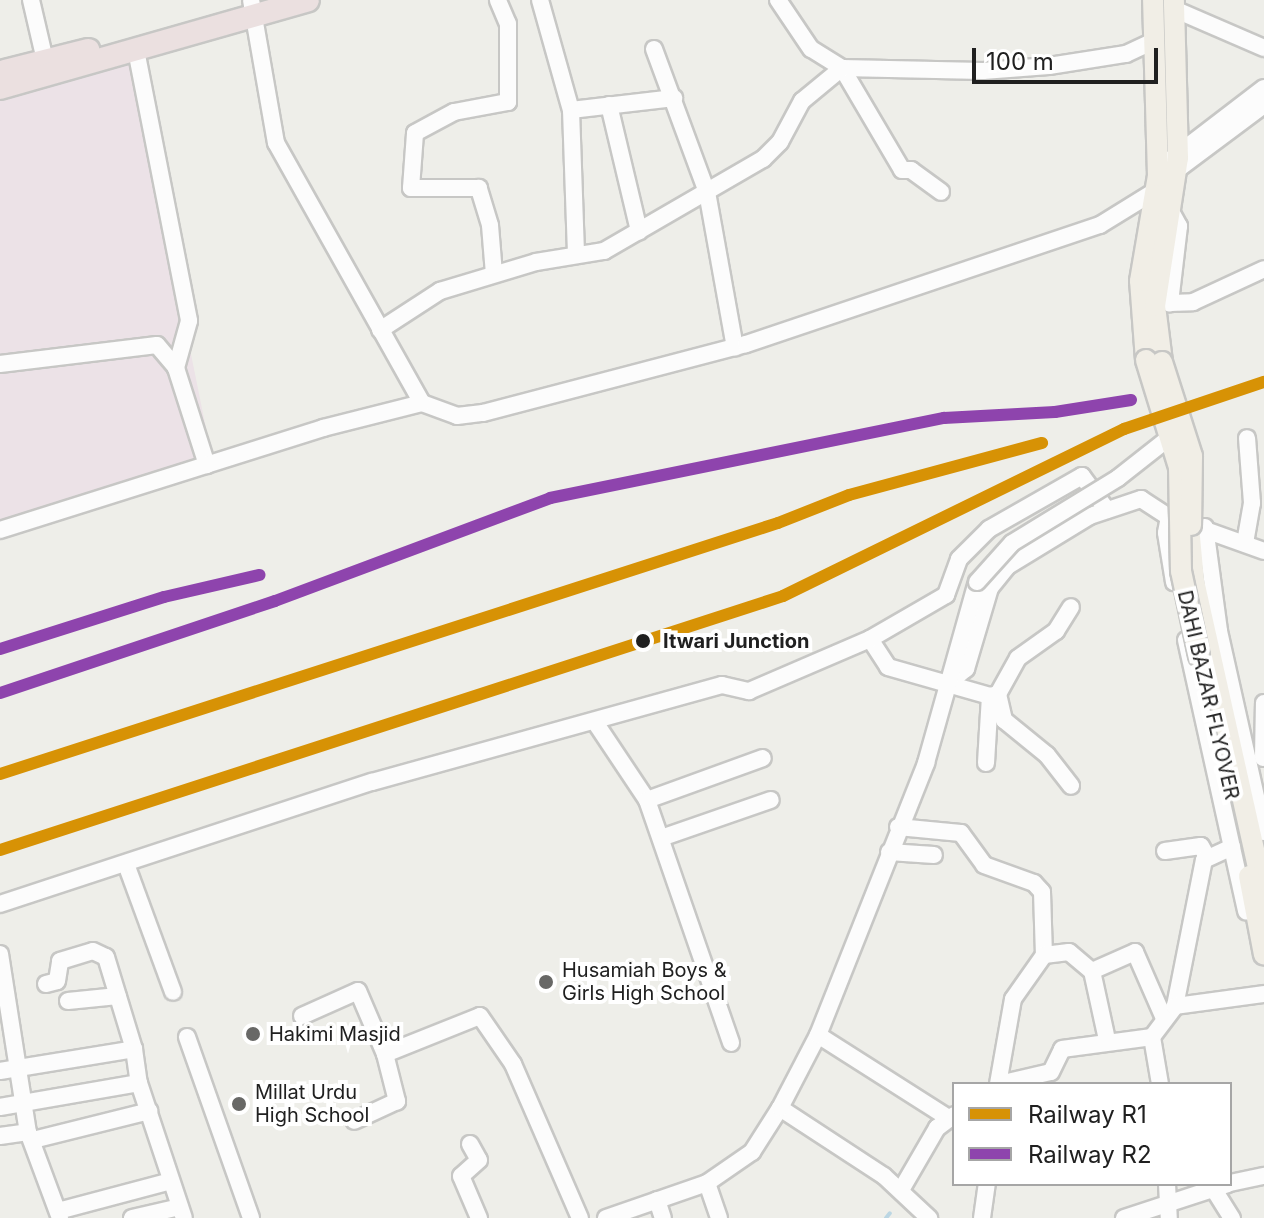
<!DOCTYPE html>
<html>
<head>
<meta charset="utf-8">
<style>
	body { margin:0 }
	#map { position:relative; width:1264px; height:1218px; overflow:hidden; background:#eeeee9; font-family:Inter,sans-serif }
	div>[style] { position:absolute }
	.industrial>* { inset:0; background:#ece2e7 }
	.stream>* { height:4px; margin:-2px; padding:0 2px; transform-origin:2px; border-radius:2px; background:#bbd6e3 }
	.roads { filter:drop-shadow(2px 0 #c7c7c5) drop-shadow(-2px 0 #c7c7c5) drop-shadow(0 2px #c7c7c5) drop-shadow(0 -2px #c7c7c5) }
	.minor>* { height:16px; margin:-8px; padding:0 8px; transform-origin:8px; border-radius:8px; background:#fcfcfc }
	.major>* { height:20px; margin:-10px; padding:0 10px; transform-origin:10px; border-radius:10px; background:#f1eee6 }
	.highway>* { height:22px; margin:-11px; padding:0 11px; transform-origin:11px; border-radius:11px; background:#ebe0e0 }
	.bridges { filter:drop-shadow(2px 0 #c7c7c5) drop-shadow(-2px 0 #c7c7c5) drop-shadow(0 2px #c7c7c5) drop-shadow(0 -2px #c7c7c5) }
	.minor-bridge>* { height:16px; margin:-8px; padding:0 8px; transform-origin:8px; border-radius:8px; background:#fcfcfc }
	.major-bridge>* { height:20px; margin:-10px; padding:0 10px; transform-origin:10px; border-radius:10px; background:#f1eee6 }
	.rail-1>* { height:12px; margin:-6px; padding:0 6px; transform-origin:6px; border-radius:6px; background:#d79205 }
	.rail-2>* { height:12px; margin:-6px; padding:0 6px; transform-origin:6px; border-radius:6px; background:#8e44ad }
	.dots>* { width:22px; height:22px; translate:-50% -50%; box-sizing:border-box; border:4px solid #fff; border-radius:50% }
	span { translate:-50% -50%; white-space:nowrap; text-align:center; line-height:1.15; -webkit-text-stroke:8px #fff; paint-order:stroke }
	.stop-label { font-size:20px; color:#202020; font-weight:700 }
	.left { translate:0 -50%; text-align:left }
	.street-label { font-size:20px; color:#202020 }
	.poi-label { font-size:20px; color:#202020 }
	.legend { position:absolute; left:952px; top:1082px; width:280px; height:104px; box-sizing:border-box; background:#fff; border:2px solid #a6a6a6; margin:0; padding:10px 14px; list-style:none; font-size:24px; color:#202020 }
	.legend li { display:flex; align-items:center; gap:16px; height:40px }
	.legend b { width:40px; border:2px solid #a6a6a6 }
	.scale { position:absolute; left:972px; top:48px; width:186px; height:36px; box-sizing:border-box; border:4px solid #202020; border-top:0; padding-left:10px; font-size:24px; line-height:28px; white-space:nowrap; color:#202020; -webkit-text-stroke:6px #fff; paint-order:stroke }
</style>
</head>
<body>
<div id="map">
	<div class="industrial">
		<i style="clip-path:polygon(132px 62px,214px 468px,0 536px,0 98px)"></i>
	</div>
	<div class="stream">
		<i style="left:886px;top:1218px;width:6px;rotate:-51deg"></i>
	</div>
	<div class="roads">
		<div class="minor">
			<i style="left:31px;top:0;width:62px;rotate:76.9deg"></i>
			<i style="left:540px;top:0;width:114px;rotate:74.3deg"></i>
			<i style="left:571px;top:110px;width:104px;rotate:-6.6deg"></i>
			<i style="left:1174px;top:9px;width:98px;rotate:23.4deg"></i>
			<i style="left:654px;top:49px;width:153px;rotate:69.7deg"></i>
			<i style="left:707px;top:192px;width:158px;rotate:79.8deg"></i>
			<i style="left:136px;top:50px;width:276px;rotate:78.9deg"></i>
			<i style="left:189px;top:321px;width:49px;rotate:105.5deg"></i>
			<i style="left:176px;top:368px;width:102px;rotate:72.3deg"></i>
			<i style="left:842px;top:68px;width:141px;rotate:1.2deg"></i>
			<i style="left:983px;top:71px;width:66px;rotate:-4.3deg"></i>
			<i style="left:1049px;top:66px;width:78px;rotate:-8.9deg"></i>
			<i style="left:1126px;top:54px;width:33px;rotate:-25deg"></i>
			<i style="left:842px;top:68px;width:118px;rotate:59.5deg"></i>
			<i style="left:902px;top:170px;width:9px"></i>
			<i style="left:911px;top:170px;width:37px;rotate:36deg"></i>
			<i style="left:609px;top:105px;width:130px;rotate:76.6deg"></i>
			<i style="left:571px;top:110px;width:145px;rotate:88deg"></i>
			<i style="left:1171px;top:159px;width:117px;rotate:-37.4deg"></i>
			<i style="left:1170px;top:175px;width:117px;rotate:-36.7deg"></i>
			<i style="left:1169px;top:208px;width:21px;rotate:61deg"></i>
			<i style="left:1179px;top:226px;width:78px;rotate:96.7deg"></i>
			<i style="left:1170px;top:303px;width:23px;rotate:-2deg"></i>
			<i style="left:1193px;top:302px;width:78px;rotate:-24.9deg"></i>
			<i style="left:494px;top:274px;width:49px;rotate:-94.7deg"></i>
			<i style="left:490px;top:225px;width:39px;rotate:-107deg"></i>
			<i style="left:479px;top:188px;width:68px;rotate:180deg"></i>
			<i style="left:411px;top:188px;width:55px;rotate:-85.8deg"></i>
			<i style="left:415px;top:133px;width:44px;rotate:-28.3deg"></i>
			<i style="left:454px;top:112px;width:55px;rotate:-10.5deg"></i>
			<i style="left:508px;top:102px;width:78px;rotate:-90deg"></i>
			<i style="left:508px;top:24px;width:26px;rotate:-113deg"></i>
			<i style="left:380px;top:330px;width:72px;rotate:-33deg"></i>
			<i style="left:440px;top:291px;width:100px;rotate:-16.8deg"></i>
			<i style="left:536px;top:262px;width:69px;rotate:-9.2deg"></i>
			<i style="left:604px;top:251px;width:184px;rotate:-30.1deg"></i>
			<i style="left:763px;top:159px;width:24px;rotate:-45deg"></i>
			<i style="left:780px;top:142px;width:47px;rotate:-61.8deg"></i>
			<i style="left:802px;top:101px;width:52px;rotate:-39.5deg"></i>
			<i style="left:842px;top:68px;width:36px;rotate:-148deg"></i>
			<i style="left:811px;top:49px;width:59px;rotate:-124deg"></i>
			<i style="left:0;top:364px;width:158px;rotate:-6.9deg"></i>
			<i style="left:157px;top:345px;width:30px;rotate:50deg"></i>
			<i style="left:422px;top:403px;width:37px;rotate:20deg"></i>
			<i style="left:457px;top:416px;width:26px;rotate:-7deg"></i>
			<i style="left:483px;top:413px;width:272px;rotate:-14.7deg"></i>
			<i style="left:746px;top:344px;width:373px;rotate:-18.6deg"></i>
			<i style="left:1100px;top:225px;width:65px;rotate:-31.7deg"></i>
			<i style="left:1169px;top:517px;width:16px;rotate:101deg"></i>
			<i style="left:1166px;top:533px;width:50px;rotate:80.7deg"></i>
			<i style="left:1205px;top:527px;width:105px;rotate:82.3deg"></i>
			<i style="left:1219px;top:631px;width:206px;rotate:77.4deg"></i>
			<i style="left:0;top:530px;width:339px;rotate:-17.5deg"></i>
			<i style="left:323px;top:428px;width:102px;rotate:-14.2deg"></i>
			<i style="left:422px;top:403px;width:298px;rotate:-119.3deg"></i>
			<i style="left:276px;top:143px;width:145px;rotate:-99.9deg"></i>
			<i style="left:1245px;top:543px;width:41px;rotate:-80.1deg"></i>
			<i style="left:1252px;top:503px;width:65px;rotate:-94.4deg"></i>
			<i style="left:870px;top:639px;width:33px;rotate:57deg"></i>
			<i style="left:888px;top:667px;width:106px;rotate:15.9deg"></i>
			<i style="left:990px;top:696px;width:8px;rotate:-14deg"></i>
			<i style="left:998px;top:694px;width:41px;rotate:-60.9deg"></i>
			<i style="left:1018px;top:658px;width:47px;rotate:-35.4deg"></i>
			<i style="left:1056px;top:631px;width:28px;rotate:-58deg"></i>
			<i style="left:1186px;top:640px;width:278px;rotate:77.5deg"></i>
			<i style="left:946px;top:685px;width:26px;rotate:-39deg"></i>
			<i style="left:966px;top:669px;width:84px;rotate:-73.5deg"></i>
			<i style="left:990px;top:588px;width:28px;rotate:-51deg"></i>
			<i style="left:1008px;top:566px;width:96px;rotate:-31.4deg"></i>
			<i style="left:1090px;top:516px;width:54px;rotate:-18.4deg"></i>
			<i style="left:1141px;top:499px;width:33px;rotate:33deg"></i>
			<i style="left:1169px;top:517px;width:101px;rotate:19.7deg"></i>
			<i style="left:998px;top:694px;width:27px;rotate:77deg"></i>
			<i style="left:1004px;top:720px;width:55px;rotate:39.1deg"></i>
			<i style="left:1047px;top:755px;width:39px;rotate:52deg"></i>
			<i style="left:595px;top:722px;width:94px;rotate:56.3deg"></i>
			<i style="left:647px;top:800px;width:257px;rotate:70.9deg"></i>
			<i style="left:1263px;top:758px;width:55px;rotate:-89deg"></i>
			<i style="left:986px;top:763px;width:67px;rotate:-86.6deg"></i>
			<i style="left:647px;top:800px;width:123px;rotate:-19.9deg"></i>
			<i style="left:898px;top:827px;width:63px;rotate:5.4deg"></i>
			<i style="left:961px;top:833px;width:39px;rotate:54deg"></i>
			<i style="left:984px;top:865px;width:53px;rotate:19.8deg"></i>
			<i style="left:1034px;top:883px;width:12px;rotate:48deg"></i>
			<i style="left:1042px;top:892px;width:63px;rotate:88.2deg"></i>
			<i style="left:661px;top:838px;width:116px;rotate:-19.1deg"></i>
			<i style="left:1165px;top:851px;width:36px;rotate:-8deg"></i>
			<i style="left:1201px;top:846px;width:13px;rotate:61deg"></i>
			<i style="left:889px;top:852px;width:45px;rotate:3.8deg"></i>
			<i style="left:126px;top:864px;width:136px;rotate:69.8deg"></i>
			<i style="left:0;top:904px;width:391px;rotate:-18.2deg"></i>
			<i style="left:372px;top:782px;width:363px;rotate:-15.5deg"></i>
			<i style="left:722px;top:685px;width:28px;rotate:13deg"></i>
			<i style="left:749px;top:691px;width:132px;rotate:-23.3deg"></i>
			<i style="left:870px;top:639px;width:88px;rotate:-30.1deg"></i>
			<i style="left:946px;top:595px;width:38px;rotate:-70deg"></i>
			<i style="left:959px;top:559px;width:42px;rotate:-45deg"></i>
			<i style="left:989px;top:529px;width:107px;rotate:-29.7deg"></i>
			<i style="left:1082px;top:476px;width:42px;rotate:53.7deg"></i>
			<i style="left:0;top:954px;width:180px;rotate:81.1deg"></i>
			<i style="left:28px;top:1132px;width:92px;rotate:69.6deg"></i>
			<i style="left:1092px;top:971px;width:47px;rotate:-23.8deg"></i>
			<i style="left:1135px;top:952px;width:70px;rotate:66.4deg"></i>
			<i style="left:46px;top:984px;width:11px;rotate:-15deg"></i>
			<i style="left:57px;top:981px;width:20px;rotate:-81deg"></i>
			<i style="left:60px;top:961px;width:34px;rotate:-17deg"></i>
			<i style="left:93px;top:951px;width:14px;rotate:25deg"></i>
			<i style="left:106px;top:957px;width:96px;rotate:73.1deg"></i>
			<i style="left:134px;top:1049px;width:34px;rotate:82deg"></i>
			<i style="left:139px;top:1083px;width:142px;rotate:71.6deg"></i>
			<i style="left:68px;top:1001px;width:50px;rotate:-5.7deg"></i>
			<i style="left:1175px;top:1006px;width:149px;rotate:-78.8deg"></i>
			<i style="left:1204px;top:860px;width:31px;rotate:-25deg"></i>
			<i style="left:302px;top:1016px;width:61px;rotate:-24.1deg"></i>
			<i style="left:358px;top:991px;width:69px;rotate:66.8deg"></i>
			<i style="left:385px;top:1054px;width:49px;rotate:75.7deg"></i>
			<i style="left:397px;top:1101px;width:47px;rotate:155.1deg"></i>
			<i style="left:818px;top:1035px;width:156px;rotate:32.5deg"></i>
			<i style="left:187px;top:1037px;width:192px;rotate:70.5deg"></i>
			<i style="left:385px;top:1054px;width:102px;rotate:-21.8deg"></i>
			<i style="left:480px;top:1016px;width:58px;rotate:55.5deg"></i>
			<i style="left:513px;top:1064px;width:168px;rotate:66.5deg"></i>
			<i style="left:0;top:1071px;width:136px;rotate:-9.3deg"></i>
			<i style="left:998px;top:1084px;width:86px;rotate:-80deg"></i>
			<i style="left:1013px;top:999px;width:54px;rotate:-54.8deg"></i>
			<i style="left:1044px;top:955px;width:25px;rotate:-7deg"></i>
			<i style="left:1069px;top:952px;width:30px;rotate:40deg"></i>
			<i style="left:1092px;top:971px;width:71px;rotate:77.7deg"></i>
			<i style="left:999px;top:1084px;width:53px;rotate:-13deg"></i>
			<i style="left:1051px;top:1072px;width:25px;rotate:-64deg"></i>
			<i style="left:1062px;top:1049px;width:91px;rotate:-7.6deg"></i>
			<i style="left:1160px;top:1084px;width:48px;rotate:-99.7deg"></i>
			<i style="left:1152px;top:1037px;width:39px;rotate:-53deg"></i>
			<i style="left:1175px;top:1006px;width:90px;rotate:-7.7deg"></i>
			<i style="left:0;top:1107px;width:141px;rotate:-9.8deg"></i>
			<i style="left:780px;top:1108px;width:124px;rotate:33.2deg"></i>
			<i style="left:884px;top:1176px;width:62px;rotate:43deg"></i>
			<i style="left:0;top:1136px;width:28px;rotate:-8deg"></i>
			<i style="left:33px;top:1140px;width:120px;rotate:-14deg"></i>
			<i style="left:470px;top:1144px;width:18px;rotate:61deg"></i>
			<i style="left:479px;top:1160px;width:24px;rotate:138deg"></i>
			<i style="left:461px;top:1176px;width:46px;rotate:66.8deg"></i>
			<i style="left:707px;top:1183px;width:37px;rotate:71deg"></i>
			<i style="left:1230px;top:1183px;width:35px;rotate:-12deg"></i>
			<i style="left:1167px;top:1184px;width:34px;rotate:87deg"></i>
			<i style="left:1213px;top:1188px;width:36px;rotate:58deg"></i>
			<i style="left:901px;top:1190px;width:72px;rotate:-59.9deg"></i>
			<i style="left:937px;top:1128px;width:21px;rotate:-37deg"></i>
			<i style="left:657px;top:1200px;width:19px;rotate:72deg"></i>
			<i style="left:58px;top:1211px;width:117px;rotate:-14.9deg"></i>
			<i style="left:132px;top:1218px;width:49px;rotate:-12.9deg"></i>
			<i style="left:606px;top:1218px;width:107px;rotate:-19.1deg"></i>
			<i style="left:707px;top:1183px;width:55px;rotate:-34.6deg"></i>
			<i style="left:752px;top:1152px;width:52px;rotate:-57.5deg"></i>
			<i style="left:780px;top:1108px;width:82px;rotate:-62.5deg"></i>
			<i style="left:818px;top:1035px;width:293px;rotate:-68.3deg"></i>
			<i style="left:926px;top:763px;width:188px;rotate:-74.3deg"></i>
			<i style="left:982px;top:1218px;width:34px;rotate:-82deg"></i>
			<i style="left:1124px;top:1218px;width:109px;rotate:-18.1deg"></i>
		</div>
		<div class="major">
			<i style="left:1146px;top:360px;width:79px;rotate:-94.3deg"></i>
			<i style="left:1140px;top:281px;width:107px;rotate:-80.3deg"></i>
			<i style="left:1158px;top:176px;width:176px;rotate:-91.6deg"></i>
			<i style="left:1162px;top:362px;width:56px;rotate:-97.1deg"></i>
			<i style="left:1155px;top:306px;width:150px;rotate:-81.2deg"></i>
			<i style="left:1178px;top:158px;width:158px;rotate:-91.5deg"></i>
			<i style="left:1190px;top:537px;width:44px;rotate:84.8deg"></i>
			<i style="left:1194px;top:581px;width:320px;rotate:77.4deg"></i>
			<i style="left:1249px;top:876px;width:80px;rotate:79.2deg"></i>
		</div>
		<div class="highway">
			<i style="left:5px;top:71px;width:86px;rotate:-14.2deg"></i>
			<i style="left:0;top:88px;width:320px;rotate:-15.9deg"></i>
		</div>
	</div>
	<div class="bridges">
		<div class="minor-bridge">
			<i style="left:977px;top:582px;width:52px;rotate:-48.1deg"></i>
			<i style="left:1012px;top:543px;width:124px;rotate:-31.5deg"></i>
			<i style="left:1118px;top:478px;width:78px;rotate:-38.2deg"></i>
		</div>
		<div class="major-bridge">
			<i style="left:1146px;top:360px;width:112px;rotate:72.9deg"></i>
			<i style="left:1179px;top:467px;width:104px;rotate:88.9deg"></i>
			<i style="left:1181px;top:571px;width:87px;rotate:78deg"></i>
			<i style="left:1162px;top:362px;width:99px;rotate:72.3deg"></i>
			<i style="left:1192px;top:456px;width:69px;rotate:90.8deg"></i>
		</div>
	</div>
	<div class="rail-1">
		<i style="left:0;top:774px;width:817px;rotate:-17.88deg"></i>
		<i style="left:778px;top:523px;width:76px;rotate:-21.5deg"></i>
		<i style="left:849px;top:495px;width:200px;rotate:-15.1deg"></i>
		<i style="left:0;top:850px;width:823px;rotate:-17.97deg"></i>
		<i style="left:783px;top:596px;width:380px;rotate:-26.1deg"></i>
		<i style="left:1124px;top:429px;width:148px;rotate:-18.6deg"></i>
	</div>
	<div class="rail-2">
		<i style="left:0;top:649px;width:172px;rotate:-17.6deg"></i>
		<i style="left:164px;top:597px;width:98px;rotate:-13deg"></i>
		<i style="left:0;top:693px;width:290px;rotate:-18.5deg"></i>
		<i style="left:275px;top:601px;width:294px;rotate:-20.5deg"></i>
		<i style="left:550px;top:498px;width:402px;rotate:-11.5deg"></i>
		<i style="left:944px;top:418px;width:111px;rotate:-3.1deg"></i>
		<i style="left:1055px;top:412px;width:77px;rotate:-9deg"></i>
	</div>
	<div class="dots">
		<i style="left:643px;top:641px;background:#202020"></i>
		<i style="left:546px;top:982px;background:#686866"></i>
		<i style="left:253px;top:1034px;background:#686866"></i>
		<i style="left:239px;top:1104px;background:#686866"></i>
	</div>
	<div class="stop-label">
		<span class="left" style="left:663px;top:641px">Itwari Junction</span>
	</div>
	<div class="street-label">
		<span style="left:1208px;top:695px;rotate:77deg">DAHI BAZAR FLYOVER</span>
	</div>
	<div class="poi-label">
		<span class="left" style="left:562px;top:982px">Husamiah Boys &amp;<br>Girls High School</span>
		<span class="left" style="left:269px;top:1034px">Hakimi Masjid</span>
		<span class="left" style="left:255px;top:1104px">Millat Urdu<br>High School</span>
	</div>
	<ul class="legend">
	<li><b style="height:10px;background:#d79205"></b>Railway R1</li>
	<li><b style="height:10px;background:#8e44ad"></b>Railway R2</li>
	</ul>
	<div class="scale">100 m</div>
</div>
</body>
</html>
